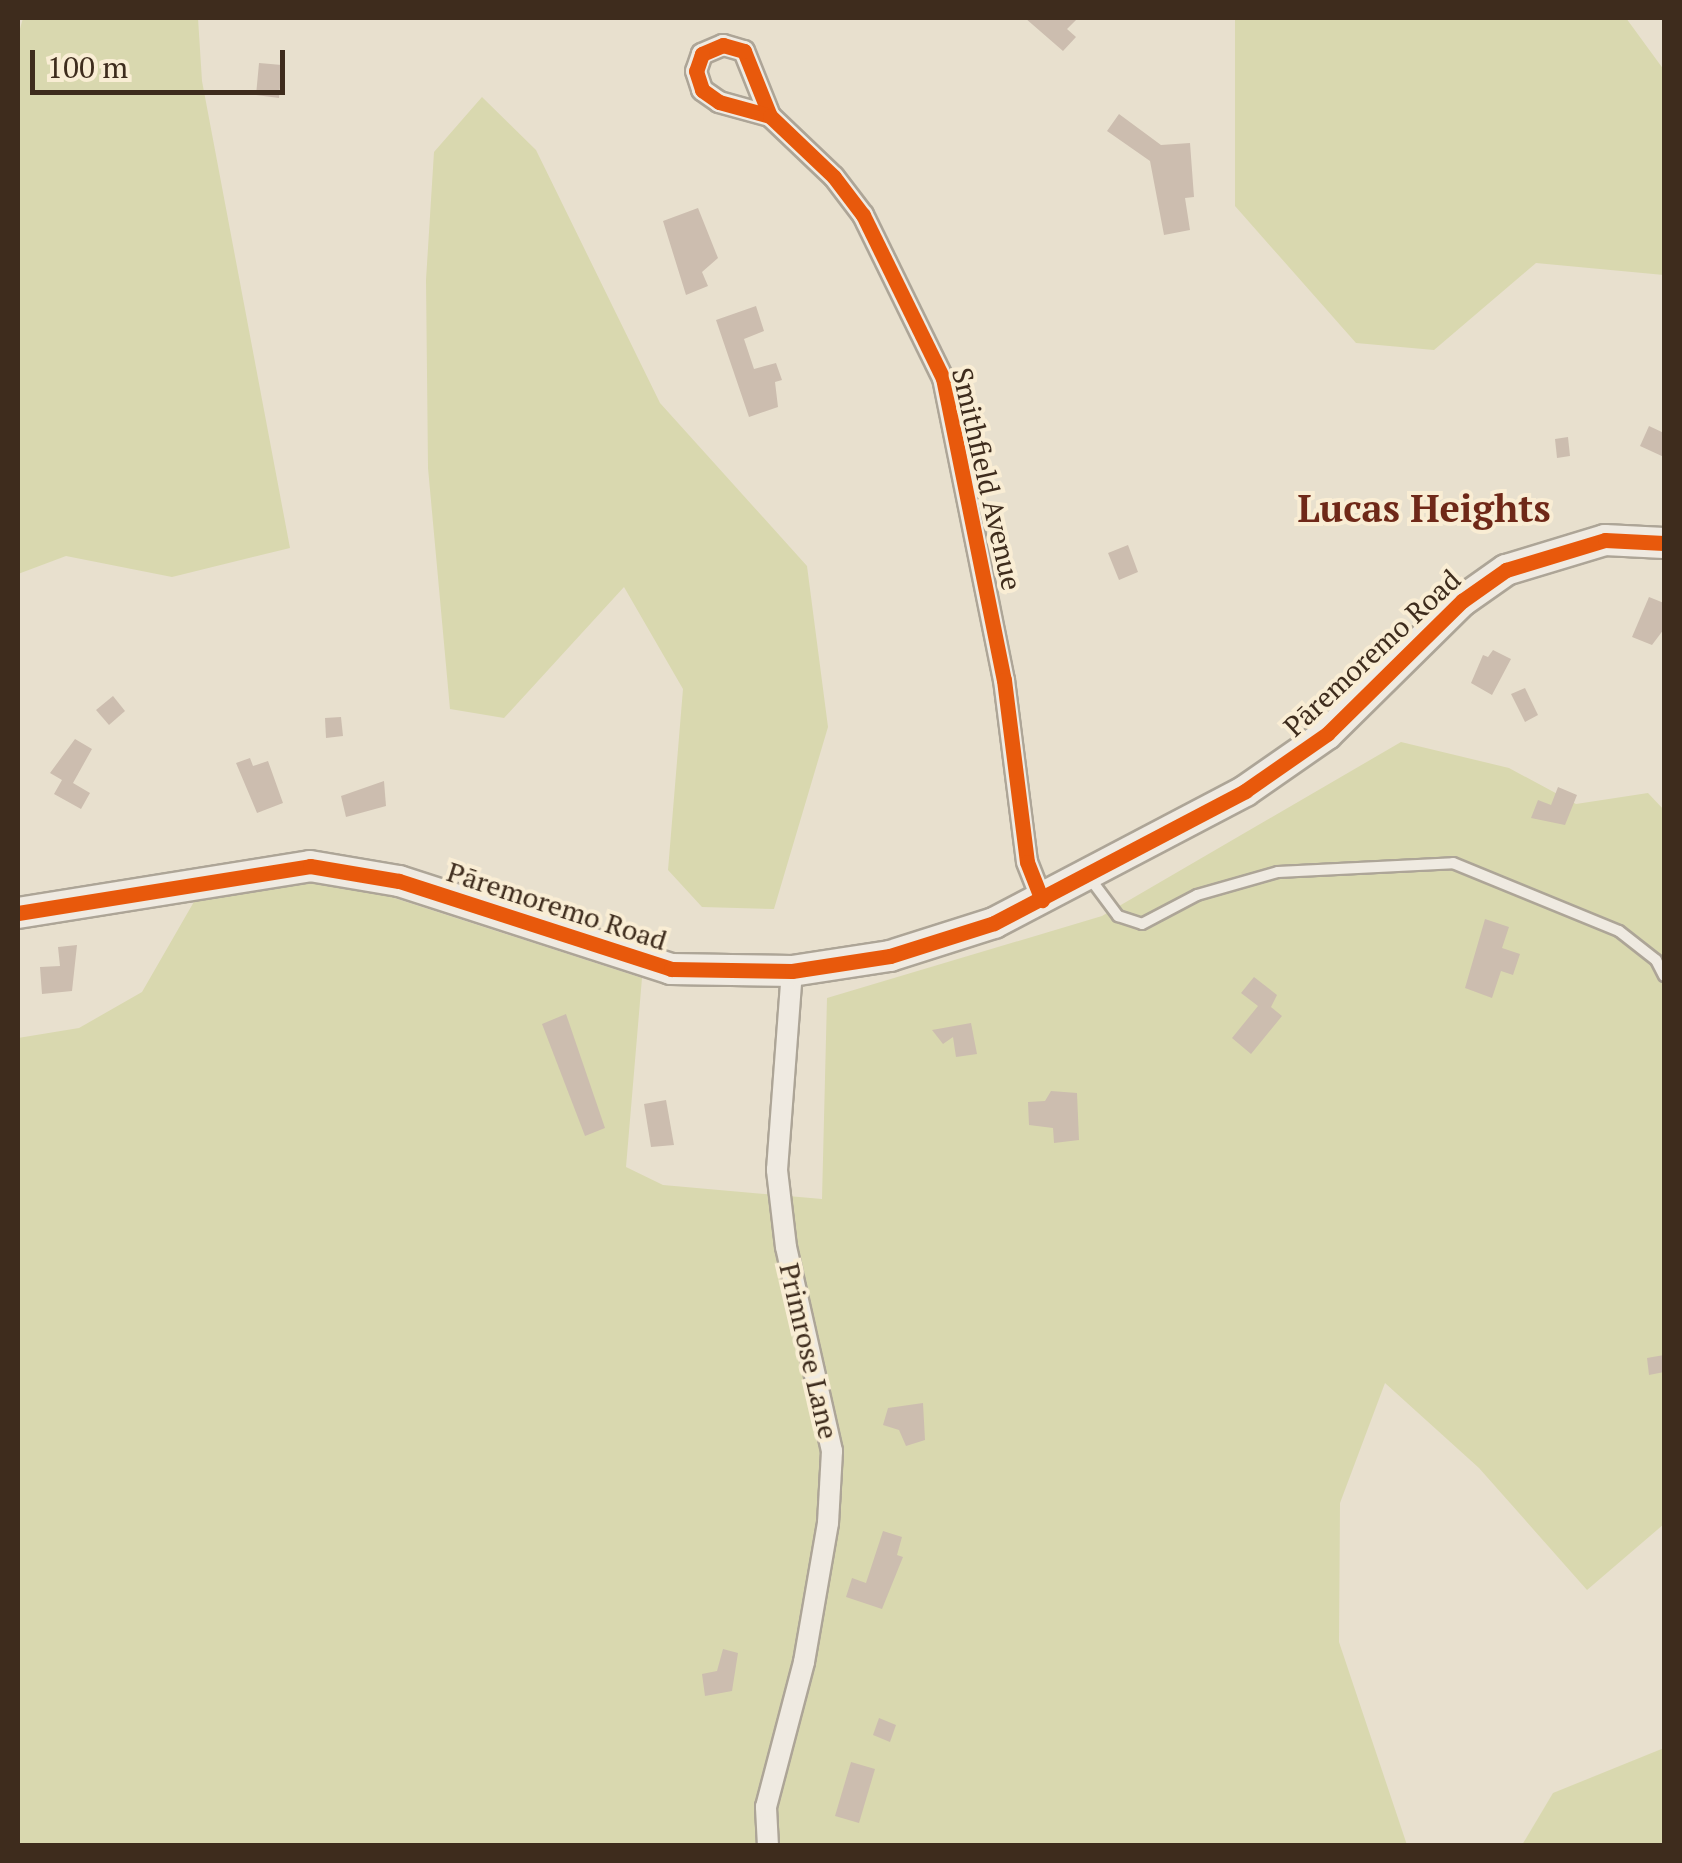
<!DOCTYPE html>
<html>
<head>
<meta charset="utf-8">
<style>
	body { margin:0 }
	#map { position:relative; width:1682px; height:1863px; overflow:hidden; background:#e8e0ce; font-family:"PT Serif",serif }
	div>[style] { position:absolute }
	.green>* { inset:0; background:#d9d8af }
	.building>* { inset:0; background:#ccbdaf }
	.roads { filter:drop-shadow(2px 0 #ada597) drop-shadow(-2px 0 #ada597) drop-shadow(0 2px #ada597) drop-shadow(0 -2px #ada597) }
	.lane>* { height:10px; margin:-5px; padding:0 5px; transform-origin:5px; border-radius:5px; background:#efeae1 }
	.street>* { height:20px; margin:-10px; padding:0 10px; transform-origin:10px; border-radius:10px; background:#efeae1 }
	.secondary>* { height:30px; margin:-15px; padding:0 15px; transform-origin:15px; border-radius:15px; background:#efeae1 }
	.cycleway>* { height:15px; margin:-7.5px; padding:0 7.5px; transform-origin:7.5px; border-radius:7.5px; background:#e8590c }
	span { translate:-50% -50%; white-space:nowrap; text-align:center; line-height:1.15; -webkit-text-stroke:8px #f9edd4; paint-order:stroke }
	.street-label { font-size:28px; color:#3e2c1d }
	.district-label { font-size:38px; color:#6f2818; font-weight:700 }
	.frame { position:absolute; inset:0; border:20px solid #3e2c1d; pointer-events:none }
	.scale { position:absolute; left:30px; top:50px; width:255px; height:45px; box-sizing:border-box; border:5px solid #3e2c1d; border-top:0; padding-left:12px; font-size:30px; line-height:35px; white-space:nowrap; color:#3e2c1d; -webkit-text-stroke:8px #f9edd4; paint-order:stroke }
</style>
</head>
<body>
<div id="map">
	<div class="green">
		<i style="clip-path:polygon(23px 18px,198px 18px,202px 81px,290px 548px,172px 577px,66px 556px,18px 574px,18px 36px)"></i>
		<i style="clip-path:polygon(1235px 18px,1626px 18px,1664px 70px,1664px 275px,1536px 263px,1434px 350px,1356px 343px,1235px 206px)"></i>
		<i style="clip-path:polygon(482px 97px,536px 150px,660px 403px,807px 566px,828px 727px,774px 909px,702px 907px,668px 870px,683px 689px,624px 587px,504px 718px,450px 709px,428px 468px,426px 280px,434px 152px)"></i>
		<i style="clip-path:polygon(1401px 742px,1509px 768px,1576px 804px,1648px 793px,1664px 810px,1664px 1524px,1587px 1590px,1479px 1468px,1385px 1383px,1340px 1503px,1339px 1642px,1407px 1845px,18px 1846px,18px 1038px,79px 1028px,142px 992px,199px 893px,288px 881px,354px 885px,642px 978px,626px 1167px,663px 1185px,822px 1199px,827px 998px,1102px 916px)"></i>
		<i style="clip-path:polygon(1664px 1748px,1664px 1845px,1522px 1845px,1553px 1793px)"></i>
	</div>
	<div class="building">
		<i style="clip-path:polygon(1025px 18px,1078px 18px,1067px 29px,1076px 37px,1063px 51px)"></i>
		<i style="clip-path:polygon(259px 63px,282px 65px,279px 98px,256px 95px)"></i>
		<i style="clip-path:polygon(1119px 114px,1161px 145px,1190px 143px,1194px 197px,1185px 198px,1190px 230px,1164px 235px,1150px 161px,1107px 131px)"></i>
		<i style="clip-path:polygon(698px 208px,718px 258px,702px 272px,708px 286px,686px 295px,663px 221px)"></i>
		<i style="clip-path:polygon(756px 306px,764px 331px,744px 339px,754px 369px,776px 363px,782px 380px,775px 382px,778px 407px,749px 417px,716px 320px)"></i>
		<i style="clip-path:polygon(1649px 426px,1664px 433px,1664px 457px,1640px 446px)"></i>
		<i style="clip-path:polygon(1568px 437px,1570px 456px,1557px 458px,1555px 439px)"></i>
		<i style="clip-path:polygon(1128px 545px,1138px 572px,1119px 580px,1108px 553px)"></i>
		<i style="clip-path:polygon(1649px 597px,1664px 603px,1664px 629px,1652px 645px,1632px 637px)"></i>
		<i style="clip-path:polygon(1493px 650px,1511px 659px,1492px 695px,1471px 683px,1483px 655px,1488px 657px)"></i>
		<i style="clip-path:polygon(1525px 688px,1538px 715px,1525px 722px,1511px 694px)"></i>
		<i style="clip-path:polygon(113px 696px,125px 711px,109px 725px,96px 710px)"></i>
		<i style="clip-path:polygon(341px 717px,343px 736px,326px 738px,325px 718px)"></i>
		<i style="clip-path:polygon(75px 739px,92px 749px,73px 783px,90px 793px,81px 809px,54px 794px,62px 780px,50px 773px)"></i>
		<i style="clip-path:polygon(250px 758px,253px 766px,268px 761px,283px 803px,257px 813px,236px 763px)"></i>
		<i style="clip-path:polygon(384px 781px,386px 806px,346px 817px,341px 796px)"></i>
		<i style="clip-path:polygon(1558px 787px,1577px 795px,1565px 825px,1531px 818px,1538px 800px,1551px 805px)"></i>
		<i style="clip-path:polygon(1485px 919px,1509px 927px,1502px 948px,1520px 954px,1513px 975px,1501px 971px,1492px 998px,1465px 988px)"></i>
		<i style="clip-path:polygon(77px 945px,72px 991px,42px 994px,40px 967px,60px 966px,58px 947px)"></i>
		<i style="clip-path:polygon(1254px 977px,1277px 995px,1271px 1007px,1282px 1016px,1251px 1054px,1232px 1038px,1258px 1006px,1241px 993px)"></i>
		<i style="clip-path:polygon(566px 1014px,605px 1128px,585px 1136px,542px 1024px)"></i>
		<i style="clip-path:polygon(971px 1023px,977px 1054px,956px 1057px,953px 1037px,943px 1044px,932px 1030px)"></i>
		<i style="clip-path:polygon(1051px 1091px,1077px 1093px,1079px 1140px,1054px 1143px,1053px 1128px,1029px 1125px,1028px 1102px,1045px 1101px)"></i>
		<i style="clip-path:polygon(666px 1100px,674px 1145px,651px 1147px,644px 1104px)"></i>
		<i style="clip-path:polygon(1664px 1355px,1664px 1372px,1649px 1375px,1647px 1358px)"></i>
		<i style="clip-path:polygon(923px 1403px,925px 1440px,906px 1446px,899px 1430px,883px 1425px,888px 1408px)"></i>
		<i style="clip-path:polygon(883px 1531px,902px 1537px,897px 1555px,903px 1557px,882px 1609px,846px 1597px,852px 1578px,866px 1583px)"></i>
		<i style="clip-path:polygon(723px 1649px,738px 1653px,732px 1691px,705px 1696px,702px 1674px,717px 1671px)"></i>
		<i style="clip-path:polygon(879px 1718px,896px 1725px,890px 1742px,873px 1735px)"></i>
		<i style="clip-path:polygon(851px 1762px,875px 1769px,859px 1823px,835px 1816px)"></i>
	</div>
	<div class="roads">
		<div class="lane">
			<i style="left:1089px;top:877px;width:49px;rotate:53.4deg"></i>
			<i style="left:1118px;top:916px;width:25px;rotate:18deg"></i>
			<i style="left:1142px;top:924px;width:62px;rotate:-27.8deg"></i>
			<i style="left:1197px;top:895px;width:84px;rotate:-15.9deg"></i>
			<i style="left:1278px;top:872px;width:175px;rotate:-2.9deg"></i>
			<i style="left:1453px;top:863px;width:179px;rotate:22.3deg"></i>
			<i style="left:1619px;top:931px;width:47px;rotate:38.1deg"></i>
			<i style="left:1656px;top:960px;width:18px;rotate:63deg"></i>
		</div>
		<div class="street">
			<i style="left:770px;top:116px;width:70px;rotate:-111.8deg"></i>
			<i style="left:744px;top:51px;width:22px;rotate:-164deg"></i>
			<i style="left:723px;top:45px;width:23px;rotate:157deg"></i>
			<i style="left:702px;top:54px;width:18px;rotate:109deg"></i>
			<i style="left:696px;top:71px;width:20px;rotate:72deg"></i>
			<i style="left:702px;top:90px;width:21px;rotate:35deg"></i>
			<i style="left:719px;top:102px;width:53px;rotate:15.4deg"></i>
			<i style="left:770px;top:116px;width:88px;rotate:43.6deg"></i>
			<i style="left:834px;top:177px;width:48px;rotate:52.7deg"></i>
			<i style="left:863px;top:215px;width:182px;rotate:63.9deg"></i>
			<i style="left:943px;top:378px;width:308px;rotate:78.6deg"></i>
			<i style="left:1004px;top:680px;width:183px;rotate:82.8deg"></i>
			<i style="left:1027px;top:862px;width:41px;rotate:68.5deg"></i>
			<i style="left:768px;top:1846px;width:39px;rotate:-93deg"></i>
			<i style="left:766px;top:1807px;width:150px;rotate:-75.3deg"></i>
			<i style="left:804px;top:1662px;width:141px;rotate:-80.2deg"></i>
			<i style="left:828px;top:1523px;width:72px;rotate:-86.8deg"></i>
			<i style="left:832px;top:1451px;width:209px;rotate:-102.7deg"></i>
			<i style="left:786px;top:1247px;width:78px;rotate:-96.7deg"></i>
			<i style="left:777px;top:1170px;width:200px;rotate:-85.7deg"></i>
		</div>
		<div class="secondary">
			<i style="left:18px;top:913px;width:296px;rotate:-9.1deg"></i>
			<i style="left:310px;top:866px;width:90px;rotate:9.6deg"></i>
			<i style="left:399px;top:881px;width:286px;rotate:17.9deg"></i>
			<i style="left:671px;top:969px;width:121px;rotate:0.9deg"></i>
			<i style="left:792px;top:971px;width:99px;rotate:-8.7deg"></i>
			<i style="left:890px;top:956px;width:109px;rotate:-17.6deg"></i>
			<i style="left:994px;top:923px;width:284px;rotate:-27.7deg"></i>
			<i style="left:1245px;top:791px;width:100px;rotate:-34.8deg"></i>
			<i style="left:1327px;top:734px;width:190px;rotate:-44.6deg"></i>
			<i style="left:1462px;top:601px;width:54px;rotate:-35.2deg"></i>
			<i style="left:1506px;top:570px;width:103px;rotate:-16.9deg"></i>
			<i style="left:1605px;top:540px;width:59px;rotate:2.9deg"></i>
		</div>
	</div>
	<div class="cycleway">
		<i style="left:770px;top:116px;width:70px;rotate:-111.8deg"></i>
		<i style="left:744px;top:51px;width:22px;rotate:-164deg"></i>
		<i style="left:723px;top:45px;width:23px;rotate:157deg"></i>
		<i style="left:702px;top:54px;width:18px;rotate:109deg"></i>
		<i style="left:696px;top:71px;width:20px;rotate:72deg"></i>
		<i style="left:702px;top:90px;width:21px;rotate:35deg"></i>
		<i style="left:719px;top:102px;width:53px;rotate:15.4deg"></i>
		<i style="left:770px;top:116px;width:88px;rotate:43.6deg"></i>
		<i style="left:834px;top:177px;width:48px;rotate:52.7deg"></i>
		<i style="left:863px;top:215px;width:182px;rotate:63.9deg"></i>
		<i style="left:943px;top:378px;width:308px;rotate:78.6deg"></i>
		<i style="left:1004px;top:680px;width:183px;rotate:82.8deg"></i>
		<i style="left:1027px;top:862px;width:41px;rotate:68.5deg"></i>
		<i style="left:18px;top:913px;width:296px;rotate:-9.1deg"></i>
		<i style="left:310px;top:866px;width:90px;rotate:9.6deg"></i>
		<i style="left:399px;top:881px;width:286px;rotate:17.9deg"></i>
		<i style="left:671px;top:969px;width:121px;rotate:0.9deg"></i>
		<i style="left:792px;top:971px;width:99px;rotate:-8.7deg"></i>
		<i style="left:890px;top:956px;width:109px;rotate:-17.6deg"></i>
		<i style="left:994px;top:923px;width:284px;rotate:-27.7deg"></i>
		<i style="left:1245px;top:791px;width:100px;rotate:-34.8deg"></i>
		<i style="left:1327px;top:734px;width:190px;rotate:-44.6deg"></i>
		<i style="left:1462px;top:601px;width:54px;rotate:-35.2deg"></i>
		<i style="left:1506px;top:570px;width:103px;rotate:-16.9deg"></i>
		<i style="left:1605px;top:540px;width:59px;rotate:2.9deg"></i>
	</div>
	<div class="street-label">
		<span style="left:987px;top:479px;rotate:77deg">Smithfield Avenue</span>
		<span style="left:1372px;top:653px;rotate:-43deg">Pāremoremo Road</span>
		<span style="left:557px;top:906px;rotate:18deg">Pāremoremo Road</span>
		<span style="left:809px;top:1351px;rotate:77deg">Primrose Lane</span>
	</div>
	<div class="district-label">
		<span style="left:1424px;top:509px">Lucas Heights</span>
	</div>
	<div class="frame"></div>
	<div class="scale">100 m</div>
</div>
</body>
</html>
